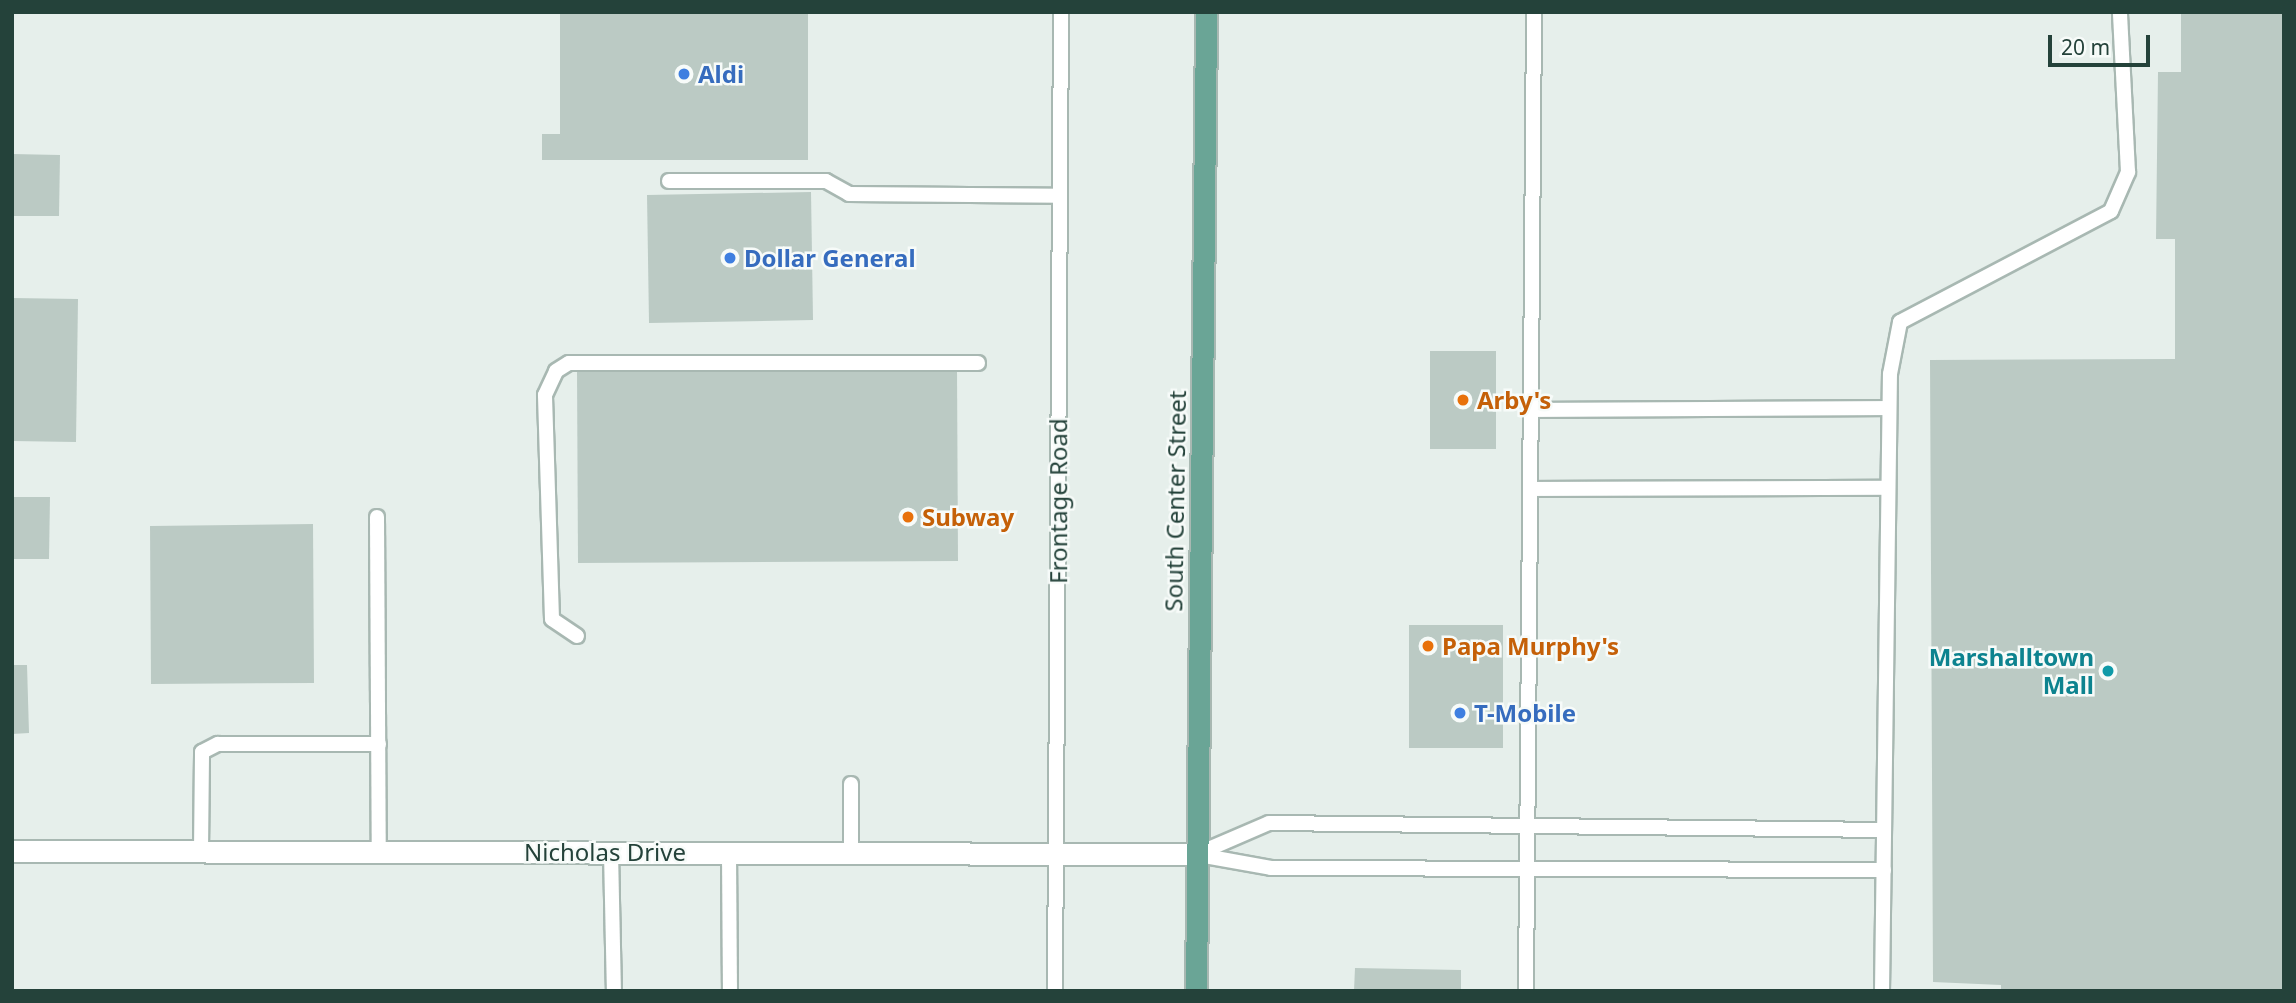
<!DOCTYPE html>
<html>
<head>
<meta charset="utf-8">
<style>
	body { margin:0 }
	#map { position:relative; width:2296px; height:1003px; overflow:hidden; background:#e6efeb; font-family:"Noto Sans",sans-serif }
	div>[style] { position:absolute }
	.building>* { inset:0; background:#bbcac4 }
	.roads { filter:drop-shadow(2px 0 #a8b8b2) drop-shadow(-2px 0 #a8b8b2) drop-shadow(0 2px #a8b8b2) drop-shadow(0 -2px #a8b8b2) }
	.service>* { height:14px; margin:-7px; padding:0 7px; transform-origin:7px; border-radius:7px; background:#fff }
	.minor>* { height:21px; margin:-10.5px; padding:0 10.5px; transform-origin:10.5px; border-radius:10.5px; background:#fff }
	.primary>* { height:21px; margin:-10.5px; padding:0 10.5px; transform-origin:10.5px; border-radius:10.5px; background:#6aa596 }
	.dots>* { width:19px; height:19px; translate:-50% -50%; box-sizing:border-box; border:4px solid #f7fbf9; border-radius:50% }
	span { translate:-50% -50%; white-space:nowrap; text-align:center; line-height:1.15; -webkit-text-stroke:5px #f7fbf9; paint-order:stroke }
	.shop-label { font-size:24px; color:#366cbe; font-weight:700 }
	.left { translate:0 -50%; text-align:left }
	.food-label { font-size:24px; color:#c56008; font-weight:700 }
	.street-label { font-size:24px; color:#24423a }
	.culture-label { font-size:24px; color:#0d838f; font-weight:700 }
	.right { translate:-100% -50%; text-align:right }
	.frame { position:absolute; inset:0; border:14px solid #24423a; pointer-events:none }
	.scale { position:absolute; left:2048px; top:35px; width:102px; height:32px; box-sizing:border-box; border:4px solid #24423a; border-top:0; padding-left:9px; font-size:21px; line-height:24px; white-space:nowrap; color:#24423a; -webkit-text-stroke:5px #f7fbf9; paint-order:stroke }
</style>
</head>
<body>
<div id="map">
	<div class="building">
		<i style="clip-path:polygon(2181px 12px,2284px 12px,2284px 991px,2001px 991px,2001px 985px,1933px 982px,1930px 360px,2175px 359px,2175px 239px,2156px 239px,2158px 72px,2181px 72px)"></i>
		<i style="clip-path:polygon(560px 13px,808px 13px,808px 160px,542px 160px,542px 134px,560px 134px)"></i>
		<i style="clip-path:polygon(12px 154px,60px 155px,59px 216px,12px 216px)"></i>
		<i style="clip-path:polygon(811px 192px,813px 320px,649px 323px,647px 195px)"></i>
		<i style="clip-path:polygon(12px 298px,78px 299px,76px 442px,12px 441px)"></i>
		<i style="clip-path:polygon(1430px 351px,1496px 351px,1496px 449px,1430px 449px)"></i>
		<i style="clip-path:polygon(957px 368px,958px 561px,578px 563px,577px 369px)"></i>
		<i style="clip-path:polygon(12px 497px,50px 497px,49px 559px,12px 559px)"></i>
		<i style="clip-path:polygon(313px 524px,314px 683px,151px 684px,150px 526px)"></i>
		<i style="clip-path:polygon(1409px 625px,1503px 625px,1503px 748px,1409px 748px)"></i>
		<i style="clip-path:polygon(12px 665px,27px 665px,29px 733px,12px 734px)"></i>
		<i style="clip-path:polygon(1355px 968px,1461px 970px,1461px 991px,1354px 991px)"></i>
	</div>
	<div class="roads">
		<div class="service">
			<i style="left:669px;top:181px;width:157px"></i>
			<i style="left:826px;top:181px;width:26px;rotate:29deg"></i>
			<i style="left:849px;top:194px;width:211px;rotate:0.5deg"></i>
			<i style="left:1531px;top:410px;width:358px;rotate:-0.3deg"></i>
			<i style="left:1531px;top:489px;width:357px;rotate:-0.2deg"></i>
			<i style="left:377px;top:517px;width:335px;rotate:89.7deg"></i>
			<i style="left:577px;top:636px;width:30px;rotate:-146deg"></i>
			<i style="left:552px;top:619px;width:224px;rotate:-91.8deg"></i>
			<i style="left:545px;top:395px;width:26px;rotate:-65deg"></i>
			<i style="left:556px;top:371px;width:15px;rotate:-32deg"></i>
			<i style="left:569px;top:363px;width:409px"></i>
			<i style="left:851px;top:784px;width:69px;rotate:90deg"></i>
			<i style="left:201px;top:851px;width:99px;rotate:-89.4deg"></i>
			<i style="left:202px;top:752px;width:18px;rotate:-27deg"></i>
			<i style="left:218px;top:744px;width:161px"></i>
			<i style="left:611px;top:852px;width:139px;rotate:88.8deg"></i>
			<i style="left:729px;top:853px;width:138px;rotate:89.6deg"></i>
			<i style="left:1197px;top:854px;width:78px;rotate:-23.3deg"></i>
			<i style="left:1269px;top:823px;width:615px;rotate:0.65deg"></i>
			<i style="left:1199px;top:855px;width:73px;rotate:10.2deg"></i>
			<i style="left:1271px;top:868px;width:613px;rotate:0.19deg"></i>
			<i style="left:1055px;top:991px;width:979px;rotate:-89.65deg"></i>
			<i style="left:1526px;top:991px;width:979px;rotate:-89.53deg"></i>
			<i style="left:1882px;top:991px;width:617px;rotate:-89.26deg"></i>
			<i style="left:1890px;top:374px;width:53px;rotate:-79.1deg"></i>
			<i style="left:1900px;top:322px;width:238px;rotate:-27.7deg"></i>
			<i style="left:2111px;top:211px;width:43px;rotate:-66.4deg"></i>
			<i style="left:2128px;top:172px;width:160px;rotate:-92.9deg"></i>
		</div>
		<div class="minor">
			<i style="left:12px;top:851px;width:1185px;rotate:0.15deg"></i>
		</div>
		<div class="primary">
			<i style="left:1196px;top:991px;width:979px;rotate:-89.41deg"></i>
		</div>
	</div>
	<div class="dots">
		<i style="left:684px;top:74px;background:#3f7fe0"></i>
		<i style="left:730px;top:258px;background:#3f7fe0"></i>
		<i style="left:1463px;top:400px;background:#e8710a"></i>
		<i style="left:908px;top:517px;background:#e8710a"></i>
		<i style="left:1428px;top:646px;background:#e8710a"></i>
		<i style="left:2108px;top:671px;background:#0f9aa8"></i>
		<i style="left:1460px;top:713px;background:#3f7fe0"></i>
	</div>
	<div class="shop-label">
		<span class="left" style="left:698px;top:74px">Aldi</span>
		<span class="left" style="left:744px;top:258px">Dollar General</span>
		<span class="left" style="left:1474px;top:713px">T-Mobile</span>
	</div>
	<div class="food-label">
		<span class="left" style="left:1477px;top:400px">Arby's</span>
		<span class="left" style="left:922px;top:517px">Subway</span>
		<span class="left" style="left:1442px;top:646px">Papa Murphy's</span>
	</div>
	<div class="street-label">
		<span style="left:1058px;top:501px;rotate:-90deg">Frontage Road</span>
		<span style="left:1175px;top:501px;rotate:-89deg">South Center Street</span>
		<span style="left:605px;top:852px">Nicholas Drive</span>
	</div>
	<div class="culture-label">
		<span class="right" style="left:2094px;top:671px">Marshalltown<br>Mall</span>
	</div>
	<div class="frame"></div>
	<div class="scale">20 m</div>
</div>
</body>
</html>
